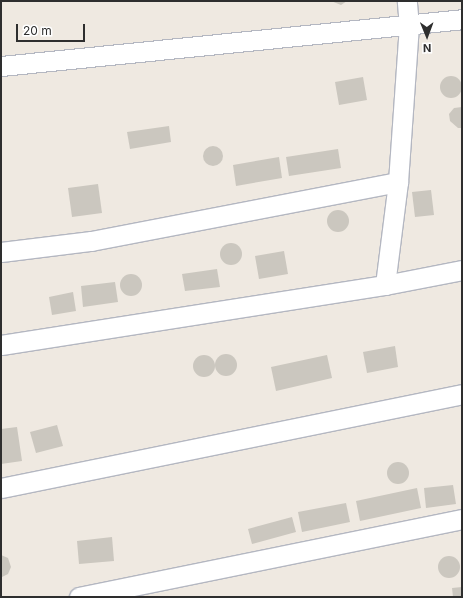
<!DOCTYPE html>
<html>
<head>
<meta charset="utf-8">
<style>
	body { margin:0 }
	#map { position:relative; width:463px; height:598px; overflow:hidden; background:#efe9e1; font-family:Inter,sans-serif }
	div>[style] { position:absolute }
	.building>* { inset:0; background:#cbc7bf }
	.round { border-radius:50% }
	.roads { filter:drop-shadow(1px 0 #b4b7c1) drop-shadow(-1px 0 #b4b7c1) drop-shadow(0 1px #b4b7c1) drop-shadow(0 -1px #b4b7c1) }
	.street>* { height:19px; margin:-9.5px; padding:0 9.5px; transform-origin:9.5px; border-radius:9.5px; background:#fff }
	span { translate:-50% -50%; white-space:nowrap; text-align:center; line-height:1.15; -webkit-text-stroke:3.5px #fff; paint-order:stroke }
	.frame { position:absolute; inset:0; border:2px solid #2e2e2e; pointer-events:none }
	.north { position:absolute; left:407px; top:16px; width:40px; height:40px; -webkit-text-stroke:3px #fff; paint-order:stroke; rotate:179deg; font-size:11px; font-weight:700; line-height:16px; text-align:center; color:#2e2e2e }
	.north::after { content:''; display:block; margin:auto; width:14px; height:18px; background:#2e2e2e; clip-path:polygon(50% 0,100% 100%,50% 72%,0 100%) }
	.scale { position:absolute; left:16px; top:24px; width:69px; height:18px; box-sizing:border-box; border:2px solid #2e2e2e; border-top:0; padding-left:5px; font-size:12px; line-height:14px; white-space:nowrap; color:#2e2e2e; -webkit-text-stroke:3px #fff; paint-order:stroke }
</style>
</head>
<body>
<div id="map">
	<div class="building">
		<i style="clip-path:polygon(331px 1px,347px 1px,341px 5px)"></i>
		<i class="round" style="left:440px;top:76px;width:22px;height:22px"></i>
		<i style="clip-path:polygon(363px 77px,367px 100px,339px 105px,335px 82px)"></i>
		<i style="clip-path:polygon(462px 107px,462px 128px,458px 128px,450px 121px,449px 114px,454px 108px)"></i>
		<i style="clip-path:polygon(169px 126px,171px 142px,130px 149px,127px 132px)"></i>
		<i class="round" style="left:203px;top:146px;width:20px;height:20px"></i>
		<i style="clip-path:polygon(338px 149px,341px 168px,289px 176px,286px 157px)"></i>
		<i style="clip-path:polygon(279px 157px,282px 178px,236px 186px,233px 165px)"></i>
		<i style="clip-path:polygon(98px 184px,102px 213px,72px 217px,68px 188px)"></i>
		<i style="clip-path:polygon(431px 190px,434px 215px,415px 217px,412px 192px)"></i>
		<i class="round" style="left:327px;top:210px;width:22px;height:22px"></i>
		<i class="round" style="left:220px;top:243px;width:22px;height:22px"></i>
		<i style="clip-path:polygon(284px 251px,288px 274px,259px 279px,255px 256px)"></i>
		<i style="clip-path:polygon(217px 269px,220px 287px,185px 291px,182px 274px)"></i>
		<i class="round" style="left:120px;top:274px;width:22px;height:22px"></i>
		<i style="clip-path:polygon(115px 282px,118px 302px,83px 307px,81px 286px)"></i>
		<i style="clip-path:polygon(73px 292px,76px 311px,52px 315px,49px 297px)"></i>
		<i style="clip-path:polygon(395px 346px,398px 367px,367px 373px,363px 352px)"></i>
		<i class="round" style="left:215px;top:354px;width:22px;height:22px"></i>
		<i style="clip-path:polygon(327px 355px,332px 378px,276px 391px,271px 367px)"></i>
		<i class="round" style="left:193px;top:355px;width:22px;height:22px"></i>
		<i style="clip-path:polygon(57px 425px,63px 446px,36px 453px,30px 432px)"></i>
		<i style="clip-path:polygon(17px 427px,22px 461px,1px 464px,1px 429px)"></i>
		<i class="round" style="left:387px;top:462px;width:22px;height:22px"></i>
		<i style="clip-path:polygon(453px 485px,456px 504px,426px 508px,424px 488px)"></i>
		<i style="clip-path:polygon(417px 488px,421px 508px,360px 521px,356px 501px)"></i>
		<i style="clip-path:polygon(346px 503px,350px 522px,302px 532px,298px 512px)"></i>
		<i style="clip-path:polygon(292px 517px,296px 532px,252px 544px,248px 529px)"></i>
		<i style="clip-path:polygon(112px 537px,114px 561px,79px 564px,77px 541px)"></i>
		<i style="clip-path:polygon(1px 555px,8px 558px,11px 567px,8px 574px,2px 577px)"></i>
		<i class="round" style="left:438px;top:556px;width:22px;height:22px"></i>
		<i style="clip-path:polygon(462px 587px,462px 597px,453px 597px,452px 588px)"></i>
	</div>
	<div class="roads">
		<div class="street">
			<i style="left:1px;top:66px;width:463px;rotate:-5.8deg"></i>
			<i style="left:1px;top:252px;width:91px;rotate:-7deg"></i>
			<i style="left:91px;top:241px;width:313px;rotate:-10.9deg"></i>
			<i style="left:385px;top:285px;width:104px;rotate:-82.8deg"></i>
			<i style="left:398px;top:182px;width:156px;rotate:-86deg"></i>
			<i style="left:409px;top:26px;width:25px;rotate:-95deg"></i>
			<i style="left:1px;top:345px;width:389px;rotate:-8.9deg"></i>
			<i style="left:385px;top:285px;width:78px;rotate:-11deg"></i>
			<i style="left:1px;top:488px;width:470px;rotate:-11.5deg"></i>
			<i style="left:79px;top:597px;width:391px;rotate:-11.5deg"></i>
		</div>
	</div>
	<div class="frame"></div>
	<div class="north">N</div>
	<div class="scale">20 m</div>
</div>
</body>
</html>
